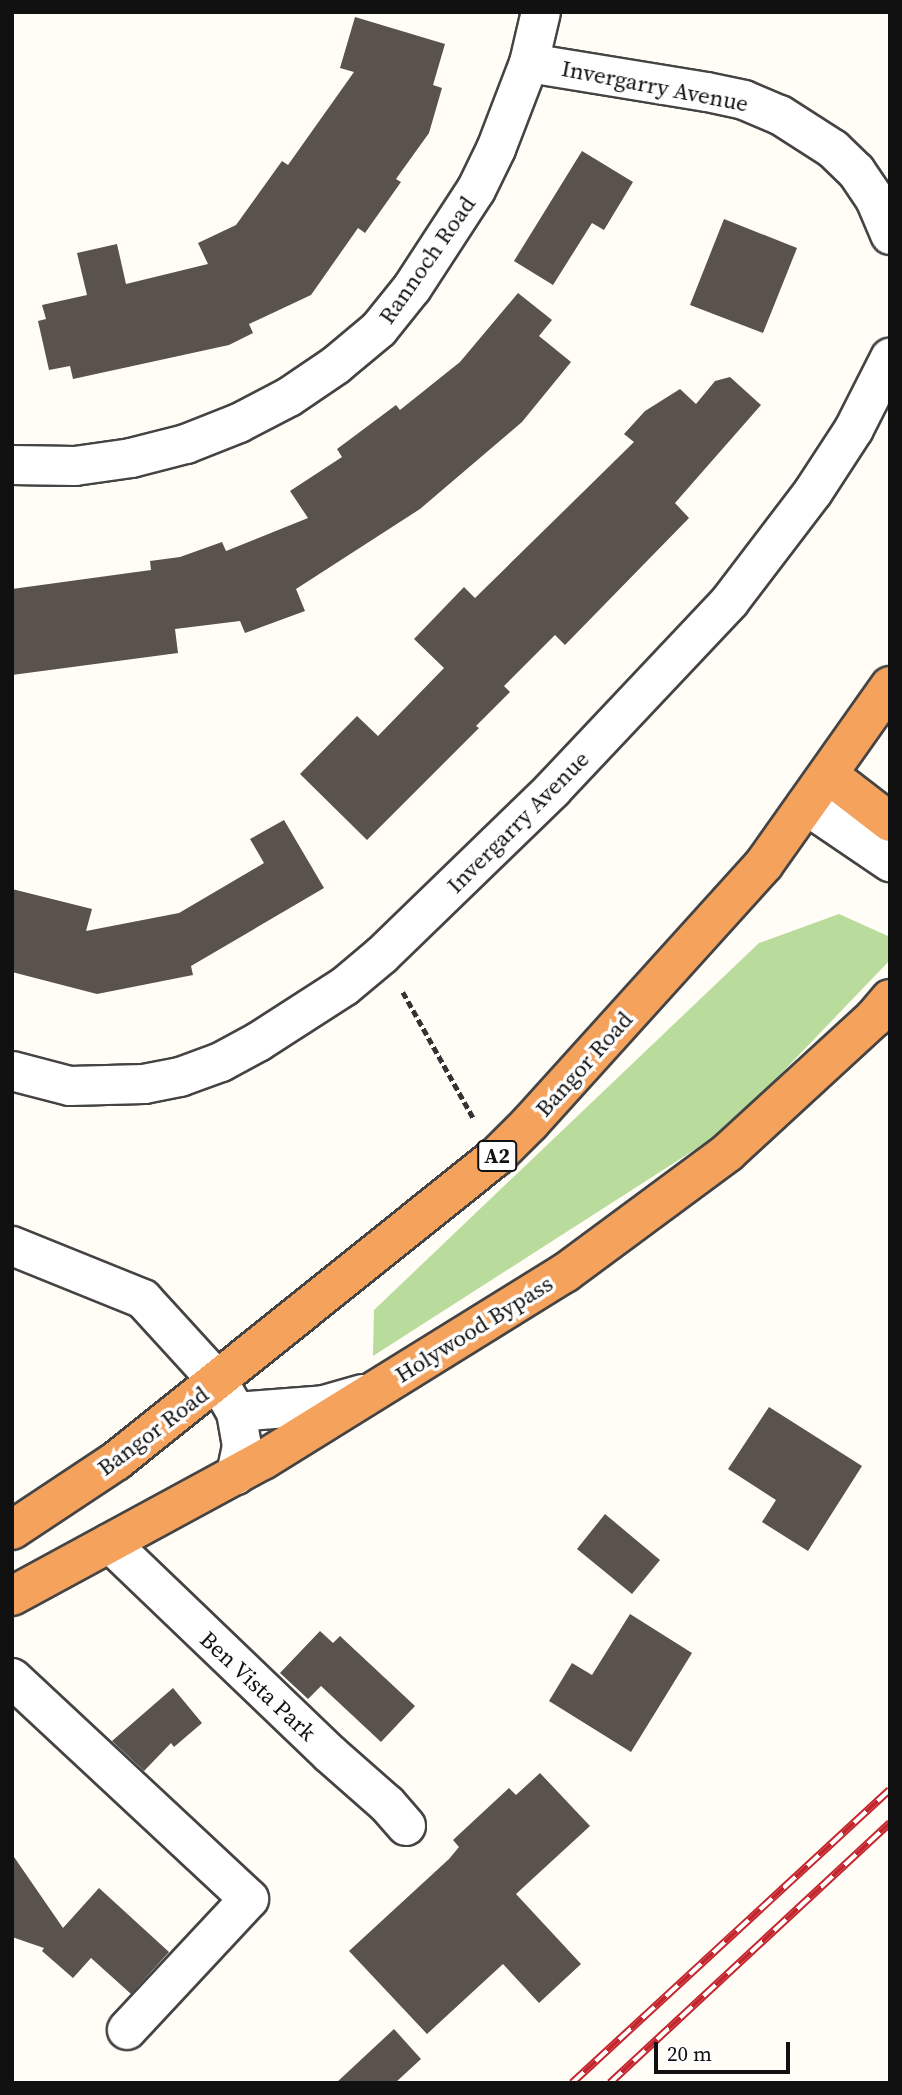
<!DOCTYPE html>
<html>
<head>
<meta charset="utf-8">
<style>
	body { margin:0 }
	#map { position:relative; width:902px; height:2095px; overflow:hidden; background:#fffdf5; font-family:"Source Serif 4",serif }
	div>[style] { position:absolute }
	.forest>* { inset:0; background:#b9dc9c }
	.building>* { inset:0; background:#5a524d }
	.path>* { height:4.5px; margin-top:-2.25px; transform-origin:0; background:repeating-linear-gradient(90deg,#333 0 7px,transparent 0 10.5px) }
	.roads { filter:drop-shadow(2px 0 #444) drop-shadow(-2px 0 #444) drop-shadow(0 2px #444) drop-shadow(0 -2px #444) }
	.minor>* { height:38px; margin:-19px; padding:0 19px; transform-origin:19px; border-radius:19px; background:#fff }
	.highway>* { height:38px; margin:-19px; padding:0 19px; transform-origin:19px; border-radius:19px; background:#f5a25d }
	.rail>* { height:8px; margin-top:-4px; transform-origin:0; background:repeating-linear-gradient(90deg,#fff 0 16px,#c4262e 0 32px); box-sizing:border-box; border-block:2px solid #c4262e }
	span { translate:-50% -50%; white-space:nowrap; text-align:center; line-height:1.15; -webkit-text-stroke:7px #fff; paint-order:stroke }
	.shield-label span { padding:2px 5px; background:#fff; border:2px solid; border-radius:5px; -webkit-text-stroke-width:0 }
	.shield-label { font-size:21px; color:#111; font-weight:700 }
	.street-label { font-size:23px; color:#111 }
	.frame { position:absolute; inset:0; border:14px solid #111; pointer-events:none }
	.scale { position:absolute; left:654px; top:2042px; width:136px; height:32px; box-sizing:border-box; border:4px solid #111; border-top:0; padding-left:9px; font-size:21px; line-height:24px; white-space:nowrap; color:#111; -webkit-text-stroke:5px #fff; paint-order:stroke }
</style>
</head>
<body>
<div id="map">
	<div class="forest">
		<i style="clip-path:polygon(839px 914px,890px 937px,890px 960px,730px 1127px,373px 1356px,374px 1310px,759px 943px)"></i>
	</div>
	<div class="building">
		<i style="clip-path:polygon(355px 17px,445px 44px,433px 85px,442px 88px,429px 133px,396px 179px,401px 182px,365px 233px,358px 228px,311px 295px,249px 324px,253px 333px,229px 345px,73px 379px,70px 366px,49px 370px,38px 321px,46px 319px,42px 305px,87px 295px,77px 253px,117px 244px,126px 284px,208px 264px,198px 243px,236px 225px,282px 161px,288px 165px,354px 72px,340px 68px)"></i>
		<i style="clip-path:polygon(582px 151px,633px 182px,604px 230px,592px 223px,553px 285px,514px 261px)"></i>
		<i style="clip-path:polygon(724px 219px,797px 248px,763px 333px,690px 305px)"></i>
		<i style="clip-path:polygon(518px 293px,552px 320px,539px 336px,571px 362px,522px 422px,420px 509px,296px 589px,305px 611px,245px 633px,240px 621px,175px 629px,178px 653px,12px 675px,12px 589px,151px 570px,150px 561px,180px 557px,222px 542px,226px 551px,308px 518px,290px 491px,342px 457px,337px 449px,396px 405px,400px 410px,460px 362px)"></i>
		<i style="clip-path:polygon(730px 377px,761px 405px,675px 503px,689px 518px,565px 645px,555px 635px,504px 686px,510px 692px,476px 726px,479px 728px,367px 840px,300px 774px,357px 716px,378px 736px,444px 668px,414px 639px,464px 587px,475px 598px,634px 442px,624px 434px,645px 411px,680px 389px,696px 404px,715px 381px)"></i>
		<i style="clip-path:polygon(284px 820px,324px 888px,191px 966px,193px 975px,97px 994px,12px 972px,12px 889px,92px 909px,86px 931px,179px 913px,264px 863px,250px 839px)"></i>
		<i style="clip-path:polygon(769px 1407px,862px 1466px,808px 1551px,762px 1522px,776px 1500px,728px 1469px)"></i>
		<i style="clip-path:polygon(605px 1514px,660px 1560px,632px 1594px,577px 1549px)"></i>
		<i style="clip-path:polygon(630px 1614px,692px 1653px,631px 1752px,549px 1701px,572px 1663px,592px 1675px)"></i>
		<i style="clip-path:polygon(320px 1631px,333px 1643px,340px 1636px,415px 1706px,381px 1742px,321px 1686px,308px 1699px,280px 1673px)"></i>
		<i style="clip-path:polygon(173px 1688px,202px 1723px,174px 1747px,171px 1743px,144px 1771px,112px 1741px)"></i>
		<i style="clip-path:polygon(540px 1773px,590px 1826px,516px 1894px,581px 1964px,539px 2003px,503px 1964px,427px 2034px,349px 1951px,449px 1859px,459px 1847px,453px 1840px,509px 1788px,516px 1795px)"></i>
		<i style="clip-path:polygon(12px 1854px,63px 1928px,99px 1888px,169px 1952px,131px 1994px,91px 1958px,73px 1978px,42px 1951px,44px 1948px,12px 1937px)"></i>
		<i style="clip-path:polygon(394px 2029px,421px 2059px,395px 2083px,336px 2083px)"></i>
	</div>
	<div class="path">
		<i style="left:403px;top:992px;width:145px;rotate:60.8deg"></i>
	</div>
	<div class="roads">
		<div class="minor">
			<i style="left:529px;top:63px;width:180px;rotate:9.3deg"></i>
			<i style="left:707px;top:92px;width:38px;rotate:12deg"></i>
			<i style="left:744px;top:100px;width:39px;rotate:23deg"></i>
			<i style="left:780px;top:115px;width:63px;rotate:32.7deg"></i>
			<i style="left:833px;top:149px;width:32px;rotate:44deg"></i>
			<i style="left:856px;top:171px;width:34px;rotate:56deg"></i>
			<i style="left:875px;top:199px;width:39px;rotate:67deg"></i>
			<i style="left:12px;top:465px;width:63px;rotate:0.9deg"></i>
			<i style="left:75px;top:466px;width:57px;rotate:-8.1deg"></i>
			<i style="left:131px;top:458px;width:57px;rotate:-14.3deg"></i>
			<i style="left:186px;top:444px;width:57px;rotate:-21.6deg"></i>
			<i style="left:239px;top:423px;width:56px;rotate:-27.5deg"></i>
			<i style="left:289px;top:397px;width:57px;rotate:-34.2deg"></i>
			<i style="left:336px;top:365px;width:56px;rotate:-39.9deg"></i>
			<i style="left:379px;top:329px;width:53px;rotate:-51.2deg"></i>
			<i style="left:412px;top:288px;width:117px;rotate:-56.9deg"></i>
			<i style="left:476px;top:190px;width:46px;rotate:-64deg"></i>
			<i style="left:496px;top:149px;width:92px;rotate:-69deg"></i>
			<i style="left:529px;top:63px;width:52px;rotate:-76.8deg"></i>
			<i style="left:806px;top:805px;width:102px;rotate:34.2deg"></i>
			<i style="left:12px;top:1071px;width:60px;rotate:14.5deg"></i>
			<i style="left:70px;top:1086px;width:74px;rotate:-1.5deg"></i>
			<i style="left:144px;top:1084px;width:37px;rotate:-11deg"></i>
			<i style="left:180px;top:1077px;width:44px;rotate:-20.1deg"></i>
			<i style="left:221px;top:1062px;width:42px;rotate:-28.4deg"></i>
			<i style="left:258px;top:1042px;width:103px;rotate:-32.8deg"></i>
			<i style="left:345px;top:986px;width:48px;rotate:-40deg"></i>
			<i style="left:382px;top:955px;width:238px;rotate:-44.1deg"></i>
			<i style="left:553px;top:789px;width:258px;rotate:-46.7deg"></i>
			<i style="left:730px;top:601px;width:137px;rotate:-52.7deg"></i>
			<i style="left:813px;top:492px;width:75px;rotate:-56.9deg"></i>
			<i style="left:854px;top:429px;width:80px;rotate:-63.1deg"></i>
			<i style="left:12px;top:1246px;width:141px;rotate:22deg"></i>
			<i style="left:143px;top:1299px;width:111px;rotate:47.6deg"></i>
			<i style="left:218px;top:1381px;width:36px;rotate:60deg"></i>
			<i style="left:236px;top:1412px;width:35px;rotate:80deg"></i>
			<i style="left:242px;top:1446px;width:30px;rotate:102deg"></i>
			<i style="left:236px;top:1412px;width:88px;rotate:-4.5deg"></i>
			<i style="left:324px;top:1405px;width:40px;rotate:-16deg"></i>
			<i style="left:110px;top:1543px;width:305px;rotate:43.8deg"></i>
			<i style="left:330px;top:1754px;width:76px;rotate:41.3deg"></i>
			<i style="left:387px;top:1804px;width:29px;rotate:49deg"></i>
			<i style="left:12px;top:1678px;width:324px;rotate:43deg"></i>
			<i style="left:249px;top:1899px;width:179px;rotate:133deg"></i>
		</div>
		<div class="highway">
			<i style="left:829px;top:775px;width:77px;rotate:37.6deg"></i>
			<i style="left:12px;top:1530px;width:125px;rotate:-33.6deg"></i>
			<i style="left:116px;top:1461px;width:487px;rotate:-38.7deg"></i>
			<i style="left:496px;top:1157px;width:48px;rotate:-45deg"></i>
			<i style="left:530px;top:1123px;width:349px;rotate:-47.9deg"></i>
			<i style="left:764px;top:864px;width:218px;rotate:-54.7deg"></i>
			<i style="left:12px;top:1596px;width:285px;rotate:-28.5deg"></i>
			<i style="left:263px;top:1460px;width:355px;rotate:-31.8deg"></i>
			<i style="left:565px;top:1273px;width:202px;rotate:-36.5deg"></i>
			<i style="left:727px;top:1153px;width:200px;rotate:-42.6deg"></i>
			<i style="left:874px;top:1018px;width:25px;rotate:-50deg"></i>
		</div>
	</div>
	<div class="rail">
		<i style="left:572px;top:2083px;width:432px;rotate:-42.7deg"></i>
		<i style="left:610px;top:2083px;width:382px;rotate:-42.9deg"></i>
	</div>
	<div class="shield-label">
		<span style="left:497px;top:1156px">A2</span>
	</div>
	<div class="street-label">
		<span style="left:655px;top:86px;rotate:11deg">Invergarry Avenue</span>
		<span style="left:427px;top:260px;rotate:-55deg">Rannoch Road</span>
		<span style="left:518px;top:822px;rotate:-45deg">Invergarry Avenue</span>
		<span style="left:584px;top:1064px;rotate:-48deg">Bangor Road</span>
		<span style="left:474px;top:1329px;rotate:-32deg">Holywood Bypass</span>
		<span style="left:153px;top:1431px;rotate:-37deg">Bangor Road</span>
		<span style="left:258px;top:1686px;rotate:43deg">Ben Vista Park</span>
	</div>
	<div class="frame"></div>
	<div class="scale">20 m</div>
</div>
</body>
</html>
